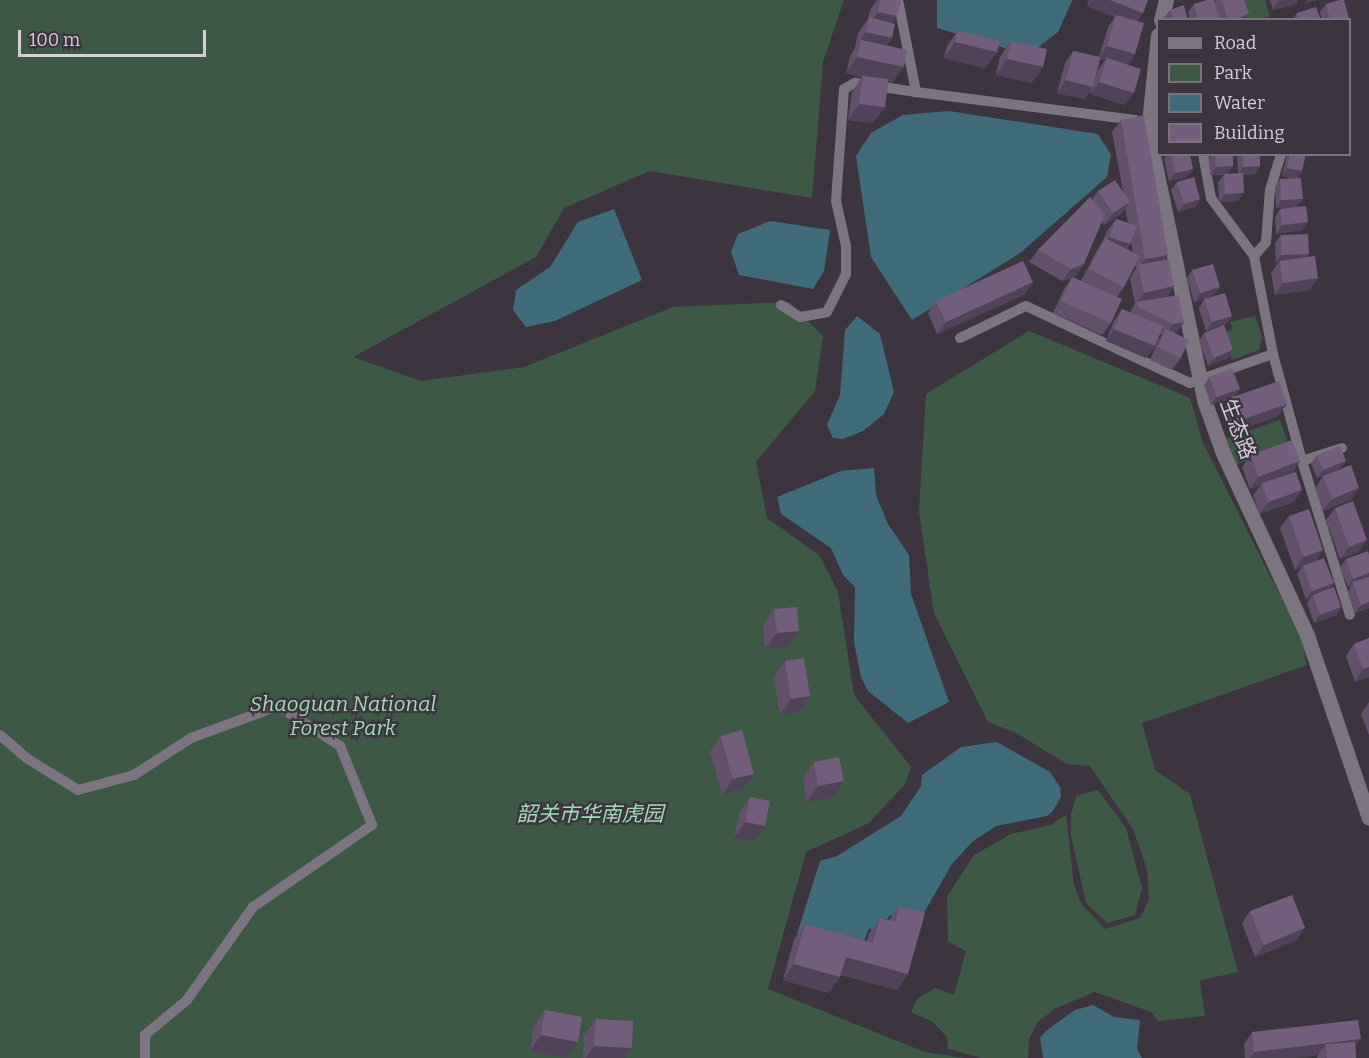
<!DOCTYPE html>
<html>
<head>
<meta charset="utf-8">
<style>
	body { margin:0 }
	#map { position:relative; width:1369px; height:1058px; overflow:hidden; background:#3c3540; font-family:Bitter,"Noto Sans SC",serif }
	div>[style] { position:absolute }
	.green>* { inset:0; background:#3d5946 }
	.water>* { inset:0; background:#406b7b }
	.street>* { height:10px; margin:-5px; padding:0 5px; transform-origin:5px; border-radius:5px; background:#7c7481 }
	.secondary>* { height:15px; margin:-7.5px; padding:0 7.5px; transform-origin:7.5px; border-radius:7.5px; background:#7c7481 }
	.wall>* { inset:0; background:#63516c }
	.shaded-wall>* { inset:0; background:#504258 }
	.building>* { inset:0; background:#735e7e }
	span { translate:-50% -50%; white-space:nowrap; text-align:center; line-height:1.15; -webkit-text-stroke:4.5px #3c3540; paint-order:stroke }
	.street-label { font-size:21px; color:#d4cfd6 }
	.park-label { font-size:21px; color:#a1ddb3; font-style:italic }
	.legend { position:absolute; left:1156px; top:18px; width:195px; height:138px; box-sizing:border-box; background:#3c3540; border:2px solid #79737c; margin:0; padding:8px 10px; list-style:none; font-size:18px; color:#d4cfd6 }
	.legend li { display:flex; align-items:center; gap:12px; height:30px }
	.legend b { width:30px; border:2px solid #79737c }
	.scale { position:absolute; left:18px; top:30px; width:188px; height:27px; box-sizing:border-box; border:3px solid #d4cfd6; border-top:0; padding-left:8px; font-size:18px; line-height:21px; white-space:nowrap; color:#d4cfd6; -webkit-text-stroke:4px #3c3540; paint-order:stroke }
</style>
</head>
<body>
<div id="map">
	<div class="green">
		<i style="clip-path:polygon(0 0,844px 0,823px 62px,812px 198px,650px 171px,564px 208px,536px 257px,353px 357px,421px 381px,524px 367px,673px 307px,789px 302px,823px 336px,815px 391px,756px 462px,767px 518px,819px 555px,838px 592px,854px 695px,911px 767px,905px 784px,869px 823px,806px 852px,768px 989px,925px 1052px,965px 1058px,0 1058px)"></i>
		<i style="clip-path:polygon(1241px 0,1265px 0,1270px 17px,1247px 19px)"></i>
		<i style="clip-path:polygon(1255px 316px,1262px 336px,1259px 350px,1232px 360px,1223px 333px,1233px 329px,1230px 322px)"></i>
		<i style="clip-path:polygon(1029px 331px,1190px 398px,1203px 443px,1301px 637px,1307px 665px,1142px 723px,1155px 770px,1190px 794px,1238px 972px,1200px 980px,1205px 1016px,1158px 1021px,1151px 1012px,1095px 992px,1054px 1009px,1037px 1023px,1029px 1039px,1028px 1058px,982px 1058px,948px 1049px,947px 1037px,933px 1022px,911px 1012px,917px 999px,935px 988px,954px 995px,966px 951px,948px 942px,947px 897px,974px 855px,1011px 834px,1051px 825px,1066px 815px,1074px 885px,1082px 905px,1105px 929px,1140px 918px,1149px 900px,1147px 869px,1133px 829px,1090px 766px,1067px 764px,1016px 733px,988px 722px,934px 613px,919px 512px,926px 394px)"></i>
		<i style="clip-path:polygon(1280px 420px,1289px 446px,1234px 465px,1225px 439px)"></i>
		<i style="clip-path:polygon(1098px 790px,1126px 828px,1142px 888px,1135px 915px,1107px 923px,1086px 903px,1071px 835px,1071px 815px,1076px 796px)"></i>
	</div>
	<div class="water">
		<i style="clip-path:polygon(937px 0,1072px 0,1072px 1px,1058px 32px,1028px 55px,937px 28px)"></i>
		<i style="clip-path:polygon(949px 111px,1098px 134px,1111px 155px,1107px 177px,1019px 254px,912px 320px,871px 257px,856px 156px,871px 133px,903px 115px)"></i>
		<i style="clip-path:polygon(614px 209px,642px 280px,555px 321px,526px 327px,513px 310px,516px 290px,550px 267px,578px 222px)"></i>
		<i style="clip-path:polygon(770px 221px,830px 230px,824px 271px,813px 289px,739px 275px,731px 252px,738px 234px)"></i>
		<i style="clip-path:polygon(857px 316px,880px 334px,894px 392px,884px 414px,863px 431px,843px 439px,833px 438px,827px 425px,840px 395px,845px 330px)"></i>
		<i style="clip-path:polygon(874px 468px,876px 495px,888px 524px,909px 555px,911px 594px,949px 702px,908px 723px,868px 691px,861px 677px,854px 642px,855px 587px,843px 575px,831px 548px,781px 514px,777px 497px,841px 471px)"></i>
		<i style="clip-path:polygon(997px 742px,1050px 772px,1060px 787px,1061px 797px,1053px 811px,1047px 816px,996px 826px,972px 842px,952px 864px,918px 923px,890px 915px,878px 933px,869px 928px,860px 952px,797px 934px,820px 861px,837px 856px,901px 816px,921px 786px,922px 775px,961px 747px)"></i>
		<i style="clip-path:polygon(1093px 1005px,1114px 1017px,1140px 1020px,1137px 1049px,1142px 1058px,1043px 1058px,1040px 1038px,1047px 1030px,1075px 1010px)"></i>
	</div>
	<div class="street">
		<i style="left:898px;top:0;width:94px;rotate:78.9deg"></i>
		<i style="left:916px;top:92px;width:221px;rotate:7.3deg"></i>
		<i style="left:1254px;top:256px;width:18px;rotate:-49deg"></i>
		<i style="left:1266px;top:242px;width:52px;rotate:-85.6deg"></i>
		<i style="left:1270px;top:190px;width:38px;rotate:-73deg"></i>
		<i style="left:781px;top:305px;width:22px;rotate:32deg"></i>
		<i style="left:800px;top:317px;width:27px;rotate:-10deg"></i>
		<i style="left:827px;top:312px;width:42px;rotate:-63.4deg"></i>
		<i style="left:846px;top:274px;width:28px;rotate:-90deg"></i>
		<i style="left:846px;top:246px;width:46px;rotate:-102.5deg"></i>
		<i style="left:836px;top:201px;width:112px;rotate:-85.9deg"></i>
		<i style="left:844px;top:89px;width:13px;rotate:-29deg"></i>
		<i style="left:855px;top:83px;width:62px;rotate:8.4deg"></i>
		<i style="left:960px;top:338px;width:73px;rotate:-25.9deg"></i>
		<i style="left:1026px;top:306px;width:181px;rotate:25.2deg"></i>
		<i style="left:1190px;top:383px;width:88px;rotate:-19.3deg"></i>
		<i style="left:1273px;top:354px;width:100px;rotate:-101deg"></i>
		<i style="left:1254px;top:256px;width:72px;rotate:-126.6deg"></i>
		<i style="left:1211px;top:198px;width:45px;rotate:-100.3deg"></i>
		<i style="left:1273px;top:354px;width:111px;rotate:74.8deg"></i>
		<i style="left:1302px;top:461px;width:42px;rotate:-18deg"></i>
		<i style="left:1302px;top:461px;width:161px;rotate:72.7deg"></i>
		<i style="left:0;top:735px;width:37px;rotate:41deg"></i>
		<i style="left:28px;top:759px;width:59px;rotate:31.8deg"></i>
		<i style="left:78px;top:790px;width:58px;rotate:-15deg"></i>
		<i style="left:134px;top:775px;width:68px;rotate:-33deg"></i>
		<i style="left:191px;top:738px;width:93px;rotate:-20.2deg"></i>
		<i style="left:278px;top:706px;width:74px;rotate:32.8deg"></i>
		<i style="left:340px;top:746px;width:85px;rotate:67.9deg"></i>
		<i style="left:372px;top:825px;width:145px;rotate:145.4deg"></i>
		<i style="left:253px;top:907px;width:114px;rotate:125.4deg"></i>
		<i style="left:187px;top:1000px;width:55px;rotate:140.2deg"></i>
		<i style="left:145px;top:1035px;width:23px;rotate:90deg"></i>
	</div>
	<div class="secondary">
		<i style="left:1161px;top:20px;width:21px;rotate:-76deg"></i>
		<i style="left:1158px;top:35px;width:97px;rotate:95.9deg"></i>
		<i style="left:1148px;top:131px;width:275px;rotate:78.2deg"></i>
		<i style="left:1204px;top:400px;width:56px;rotate:70.3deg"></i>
		<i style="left:1223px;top:453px;width:200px;rotate:65.2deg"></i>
		<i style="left:1307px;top:635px;width:193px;rotate:71.3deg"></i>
	</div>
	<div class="wall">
		<i style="clip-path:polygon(877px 0,901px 0,897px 16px,892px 23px,887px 45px,892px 83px,888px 82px,885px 107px,873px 123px,848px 120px,852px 92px,862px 77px,846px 73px,850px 56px,855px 48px,858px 33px,868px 19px,870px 10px)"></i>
		<i style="clip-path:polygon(evenodd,1089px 0,1148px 0,1137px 21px,1135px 54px,1128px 65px,1125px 105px,1090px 94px,1092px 89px,1084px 99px,1057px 93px,1065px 63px,1073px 51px,1099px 57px,1108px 27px,1115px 17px,1087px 6px,1089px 0,1100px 59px,1105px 60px,1098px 70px,1095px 81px,1100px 59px)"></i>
		<i style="clip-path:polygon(1216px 0,1244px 0,1249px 14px,1245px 20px,1190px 20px,1188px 12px,1194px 4px,1214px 2px)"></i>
		<i style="clip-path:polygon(1270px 0,1298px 0,1296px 4px,1273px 10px)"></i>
		<i style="clip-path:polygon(1326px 4px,1349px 18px,1347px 20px,1322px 20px,1320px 12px)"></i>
		<i style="clip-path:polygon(1170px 10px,1188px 20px,1164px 20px,1164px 18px)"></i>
		<i style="clip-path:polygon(1297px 13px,1321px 20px,1292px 20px)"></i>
		<i style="clip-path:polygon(958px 30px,997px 52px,985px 68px,944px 58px,947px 46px)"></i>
		<i style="clip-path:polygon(1011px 41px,1032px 83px,996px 75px,1000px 57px)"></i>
		<i style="clip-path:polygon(evenodd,1121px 120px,1164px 260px,1167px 297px,1181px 358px,1172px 370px,1150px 360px,1158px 341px,1162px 335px,1160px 334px,1155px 346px,1146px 358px,1106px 341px,1114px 321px,1122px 309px,1130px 312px,1135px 304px,1130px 278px,1136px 268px,1135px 264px,1124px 287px,1117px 297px,1111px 323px,1102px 335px,1053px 313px,1064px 289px,1072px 278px,1062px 281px,1029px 262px,1038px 250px,1092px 199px,1098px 191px,1123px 191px,1112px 132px,1121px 120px,1125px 208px,1128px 223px,1116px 219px,1107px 231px,1103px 241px,1097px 250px,1081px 281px,1073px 277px,1076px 276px,1102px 222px,1104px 225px,1121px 214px,1125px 208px,1121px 120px,1131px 242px,1133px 252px,1127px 249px,1131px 242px)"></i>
		<i style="clip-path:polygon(1168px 154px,1190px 154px,1187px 177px,1169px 181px,1164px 159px)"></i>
		<i style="clip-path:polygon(1212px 154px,1233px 154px,1228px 174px,1238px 174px,1237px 154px,1260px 154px,1260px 166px,1255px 174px,1243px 175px,1238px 201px,1219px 202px,1218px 182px,1224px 175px,1210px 175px,1209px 158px)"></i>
		<i style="clip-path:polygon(1287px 154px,1306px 154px,1297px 178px,1297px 207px,1302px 230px,1276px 234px,1275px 217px,1280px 209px,1296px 207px,1276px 208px,1275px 187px,1280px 179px,1293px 179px,1282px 176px)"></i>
		<i style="clip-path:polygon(1177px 182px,1200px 199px,1195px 207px,1178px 212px,1171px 190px)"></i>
		<i style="clip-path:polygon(1281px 235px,1309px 254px,1307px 257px,1318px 278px,1309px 290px,1275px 295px,1271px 273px,1278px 263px,1276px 263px,1275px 243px)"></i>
		<i style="clip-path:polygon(1192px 270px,1214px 295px,1194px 302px,1187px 278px)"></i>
		<i style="clip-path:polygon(1033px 282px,1025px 294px,937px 334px,928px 313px,936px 301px)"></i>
		<i style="clip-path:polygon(1204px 299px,1232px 316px,1226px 324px,1206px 331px,1199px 308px)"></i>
		<i style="clip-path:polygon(1204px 333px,1228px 358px,1208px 366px,1199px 341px)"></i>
		<i style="clip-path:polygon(1209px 377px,1234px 397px,1278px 416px,1230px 433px,1222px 410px,1230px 399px,1211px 405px,1204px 385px)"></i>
		<i style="clip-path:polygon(1251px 455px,1292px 473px,1294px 502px,1259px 514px,1253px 495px,1261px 485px,1250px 489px,1242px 467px)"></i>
		<i style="clip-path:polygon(1317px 455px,1340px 469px,1317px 478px,1311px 463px)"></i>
		<i style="clip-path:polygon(1323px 476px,1351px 500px,1323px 511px,1315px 488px)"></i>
		<i style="clip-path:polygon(1335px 508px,1359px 552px,1340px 559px,1326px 520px)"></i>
		<i style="clip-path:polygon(1289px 516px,1323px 550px,1316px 561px,1330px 589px,1341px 607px,1336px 615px,1314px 623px,1307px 603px,1311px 598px,1306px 599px,1297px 574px,1302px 567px,1295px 570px,1280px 528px)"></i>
		<i style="clip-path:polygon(1346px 559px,1369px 608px,1355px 613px,1348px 591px,1351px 586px,1348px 587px,1340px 567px)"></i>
		<i style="clip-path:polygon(774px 609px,788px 647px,765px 649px,763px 625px)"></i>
		<i style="clip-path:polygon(1369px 638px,1369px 677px,1355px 682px,1346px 656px,1354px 644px)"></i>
		<i style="clip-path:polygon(785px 661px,810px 696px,799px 712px,780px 715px,774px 677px)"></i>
		<i style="clip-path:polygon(1369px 702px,1369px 735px,1361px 714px)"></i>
		<i style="clip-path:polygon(721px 736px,742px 790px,722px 795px,710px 752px)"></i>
		<i style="clip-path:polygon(814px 762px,832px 798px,807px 802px,803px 778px)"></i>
		<i style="clip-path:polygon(750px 797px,753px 842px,734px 838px,739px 813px)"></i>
		<i style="clip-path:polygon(899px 906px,908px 974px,897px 990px,841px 975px,829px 993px,783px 980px,794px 940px,805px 924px,867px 941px,869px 934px,880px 918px,889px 920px)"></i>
		<i style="clip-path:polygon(1250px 911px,1297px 940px,1255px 957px,1242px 923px)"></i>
		<i style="clip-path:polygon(545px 1010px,578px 1042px,567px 1058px,530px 1051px,534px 1026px)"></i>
		<i style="clip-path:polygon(596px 1019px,625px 1058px,583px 1058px,584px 1035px)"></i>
		<i style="clip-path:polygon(1252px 1032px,1355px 1046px,1356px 1058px,1317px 1058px,1318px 1055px,1294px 1058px,1245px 1058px,1244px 1044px)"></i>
	</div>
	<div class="shaded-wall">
		<i style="clip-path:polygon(1091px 0,1110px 0,1143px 13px,1134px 25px,1116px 15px,1115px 17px,1087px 6px)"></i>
		<i style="clip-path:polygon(1284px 0,1298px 0,1296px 4px,1273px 10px,1278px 1px)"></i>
		<i style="clip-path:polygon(1307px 0,1318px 0,1304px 4px)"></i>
		<i style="clip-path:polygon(878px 12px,897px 16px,886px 32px,866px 28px)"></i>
		<i style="clip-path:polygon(1249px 14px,1245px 20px,1232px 20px)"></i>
		<i style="clip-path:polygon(866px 32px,892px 38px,881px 54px,861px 40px,855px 48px)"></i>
		<i style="clip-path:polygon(955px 42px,997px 52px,985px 68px,944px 58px)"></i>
		<i style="clip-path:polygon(1107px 46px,1135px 54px,1127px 66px,1107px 58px,1105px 60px,1099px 58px)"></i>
		<i style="clip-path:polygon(857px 57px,904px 67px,892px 83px,846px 73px)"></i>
		<i style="clip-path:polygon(1007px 59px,1043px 67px,1032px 83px,996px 75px)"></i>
		<i style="clip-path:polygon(1066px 80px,1093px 87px,1084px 99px,1057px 93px)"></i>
		<i style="clip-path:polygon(1099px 82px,1134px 93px,1125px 105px,1090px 94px)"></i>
		<i style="clip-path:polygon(859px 104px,885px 107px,873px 123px,848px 120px)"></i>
		<i style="clip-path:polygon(1233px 166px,1227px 174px,1210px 175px,1216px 167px)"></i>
		<i style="clip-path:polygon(1260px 166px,1255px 174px,1238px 175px,1243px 167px)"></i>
		<i style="clip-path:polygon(1287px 168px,1302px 171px,1297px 179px,1282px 176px)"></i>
		<i style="clip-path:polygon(1193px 169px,1187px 177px,1169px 181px,1175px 173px)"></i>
		<i style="clip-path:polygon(1244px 193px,1238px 201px,1219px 202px,1225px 194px)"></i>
		<i style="clip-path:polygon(1200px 199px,1195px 207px,1178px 212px,1184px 204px)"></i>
		<i style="clip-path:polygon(1303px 199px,1297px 207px,1276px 208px,1281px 200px)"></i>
		<i style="clip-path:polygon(1130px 202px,1121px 214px,1104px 225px,1113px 213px)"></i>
		<i style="clip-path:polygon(1308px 222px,1302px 230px,1276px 234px,1282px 225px)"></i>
		<i style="clip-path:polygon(1109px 237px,1130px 244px,1122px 257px,1100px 249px)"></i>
		<i style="clip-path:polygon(1309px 254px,1303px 262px,1280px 261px,1278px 263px,1276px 263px,1281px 255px)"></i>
		<i style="clip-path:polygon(1168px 255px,1159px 267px,1139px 268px,1145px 259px)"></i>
		<i style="clip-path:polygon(1084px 264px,1076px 276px,1062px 281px,1071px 269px)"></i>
		<i style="clip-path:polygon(1318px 278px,1309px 290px,1275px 295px,1283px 283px)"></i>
		<i style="clip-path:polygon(1033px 282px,1025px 294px,937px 334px,946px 322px)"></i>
		<i style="clip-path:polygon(1174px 286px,1166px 299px,1137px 302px,1144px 293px)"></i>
		<i style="clip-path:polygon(1220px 287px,1214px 295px,1194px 302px,1200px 293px)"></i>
		<i style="clip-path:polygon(1232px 316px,1226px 324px,1206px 331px,1212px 322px)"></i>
		<i style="clip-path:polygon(1184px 322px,1175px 334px,1165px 336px,1173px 324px)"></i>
		<i style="clip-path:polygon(1114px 329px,1155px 346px,1146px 358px,1106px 341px)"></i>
		<i style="clip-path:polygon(1233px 350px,1228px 358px,1208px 366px,1214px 358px)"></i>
		<i style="clip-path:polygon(1240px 389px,1234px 397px,1211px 405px,1217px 397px)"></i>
		<i style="clip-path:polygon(1287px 404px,1278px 416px,1230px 433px,1238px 421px)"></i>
		<i style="clip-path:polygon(1300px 461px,1292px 474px,1262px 483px,1261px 485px,1250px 489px,1258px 477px)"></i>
		<i style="clip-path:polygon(1346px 461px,1340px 469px,1317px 478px,1323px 470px)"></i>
		<i style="clip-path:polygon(1359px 488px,1351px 500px,1323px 511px,1332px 499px)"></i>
		<i style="clip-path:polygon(1302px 490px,1294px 502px,1259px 514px,1268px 502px)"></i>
		<i style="clip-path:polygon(1367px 540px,1359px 552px,1340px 559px,1349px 547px)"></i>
		<i style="clip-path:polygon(1323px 550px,1315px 562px,1295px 570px,1303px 557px)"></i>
		<i style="clip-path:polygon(1369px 573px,1369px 579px,1353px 582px,1351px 586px,1348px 587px,1353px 579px)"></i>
		<i style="clip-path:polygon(1334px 583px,1328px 592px,1313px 595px,1311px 598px,1306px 599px,1312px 591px)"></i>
		<i style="clip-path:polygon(1369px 602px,1369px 608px,1355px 613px,1361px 605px)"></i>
		<i style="clip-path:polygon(1341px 607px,1336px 615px,1314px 623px,1320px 615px)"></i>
		<i style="clip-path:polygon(799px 631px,788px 647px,765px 649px,777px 633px)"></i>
		<i style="clip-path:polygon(1369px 667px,1369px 677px,1355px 682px,1363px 669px)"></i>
		<i style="clip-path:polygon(810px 696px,799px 712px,780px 715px,791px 699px)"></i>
		<i style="clip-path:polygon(754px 774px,742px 790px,722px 795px,733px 779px)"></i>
		<i style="clip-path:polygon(844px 781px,832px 798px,807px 802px,818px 786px)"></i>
		<i style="clip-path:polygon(745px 822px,765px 826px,753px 842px,734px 838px)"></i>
		<i style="clip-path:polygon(1305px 928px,1297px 940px,1255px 957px,1264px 945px)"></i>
		<i style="clip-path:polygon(846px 957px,908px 974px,897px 990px,835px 973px)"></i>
		<i style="clip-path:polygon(794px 964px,840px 977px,829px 993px,783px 980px)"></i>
		<i style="clip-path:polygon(541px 1035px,578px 1042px,567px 1058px,530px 1051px)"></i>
		<i style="clip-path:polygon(1361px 1039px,1352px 1051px,1326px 1044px,1318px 1055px,1294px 1058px,1250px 1058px,1254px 1052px)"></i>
		<i style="clip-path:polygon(594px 1046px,632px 1048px,625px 1058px,586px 1058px)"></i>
	</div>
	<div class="building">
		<i style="clip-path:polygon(880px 0,901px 0,897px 16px,878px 12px)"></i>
		<i style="clip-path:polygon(1110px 0,1148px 0,1143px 13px)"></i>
		<i style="clip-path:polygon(1207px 0,1214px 0,1219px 20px,1198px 20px,1194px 4px)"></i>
		<i style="clip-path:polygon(1222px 0,1244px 0,1249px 14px,1232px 20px,1228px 20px)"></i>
		<i style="clip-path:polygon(1339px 0,1344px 0,1349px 18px,1343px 20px,1330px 20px,1326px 4px)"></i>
		<i style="clip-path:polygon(1184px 5px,1188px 20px,1173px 20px,1170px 10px)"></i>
		<i style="clip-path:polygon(1316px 7px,1321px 20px,1299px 20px,1297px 13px)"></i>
		<i style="clip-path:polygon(1116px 15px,1144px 23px,1135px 54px,1107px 46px)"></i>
		<i style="clip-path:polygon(869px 17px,895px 24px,892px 38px,866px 32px)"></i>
		<i style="clip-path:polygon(958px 30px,1000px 41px,997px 52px,955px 42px)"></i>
		<i style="clip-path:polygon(861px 40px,907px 50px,904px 67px,857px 57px)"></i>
		<i style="clip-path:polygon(1011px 41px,1047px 49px,1043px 67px,1007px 59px)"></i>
		<i style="clip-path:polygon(1073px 51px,1100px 57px,1093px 87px,1066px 80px)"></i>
		<i style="clip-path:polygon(1107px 58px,1141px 69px,1134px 93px,1099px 82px)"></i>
		<i style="clip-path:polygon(863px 76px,888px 79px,885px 107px,859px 104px)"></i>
		<i style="clip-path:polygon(1144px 115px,1168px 255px,1145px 259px,1121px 120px)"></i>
		<i style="clip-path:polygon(1171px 154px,1190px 154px,1193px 169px,1175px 173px)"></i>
		<i style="clip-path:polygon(1215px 154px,1233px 154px,1233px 166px,1216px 167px)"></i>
		<i style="clip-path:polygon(1243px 154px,1260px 154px,1260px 166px,1243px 167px)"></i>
		<i style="clip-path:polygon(1290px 154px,1306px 154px,1302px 171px,1287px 168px)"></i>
		<i style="clip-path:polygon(1243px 173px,1244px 193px,1225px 194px,1224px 174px)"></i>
		<i style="clip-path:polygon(1194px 177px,1200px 199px,1184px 204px,1177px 182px)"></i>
		<i style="clip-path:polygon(1301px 178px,1303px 199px,1281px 200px,1280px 179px)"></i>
		<i style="clip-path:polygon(1115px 180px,1130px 202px,1113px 213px,1098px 191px)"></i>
		<i style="clip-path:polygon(1090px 197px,1105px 214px,1084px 264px,1071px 269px,1038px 250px)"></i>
		<i style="clip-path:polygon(1306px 206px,1308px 222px,1282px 225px,1280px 209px)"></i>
		<i style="clip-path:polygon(1116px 219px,1137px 226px,1130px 244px,1109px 237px)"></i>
		<i style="clip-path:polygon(1308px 234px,1309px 254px,1281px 255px,1281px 235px)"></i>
		<i style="clip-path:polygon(1105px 238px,1140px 256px,1124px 287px,1089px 269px)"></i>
		<i style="clip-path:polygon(1315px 256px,1318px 278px,1283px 283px,1280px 261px)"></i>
		<i style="clip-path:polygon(1169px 259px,1174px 286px,1144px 293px,1138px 265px)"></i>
		<i style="clip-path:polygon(1023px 261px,1033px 282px,946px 322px,936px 301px)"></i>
		<i style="clip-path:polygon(1213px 264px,1220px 287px,1200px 293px,1192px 270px)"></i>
		<i style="clip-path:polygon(1072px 277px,1122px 299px,1111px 323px,1061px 301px)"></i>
		<i style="clip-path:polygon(1225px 293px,1232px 316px,1212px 322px,1204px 299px)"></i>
		<i style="clip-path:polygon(1178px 295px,1184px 322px,1173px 324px,1138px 307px,1137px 302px)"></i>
		<i style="clip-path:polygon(1122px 309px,1163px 326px,1155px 346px,1114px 329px)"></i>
		<i style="clip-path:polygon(1224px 325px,1233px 350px,1214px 358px,1204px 333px)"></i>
		<i style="clip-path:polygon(1166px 329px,1189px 340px,1181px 358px,1158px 347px)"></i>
		<i style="clip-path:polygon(1232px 368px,1240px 389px,1217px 397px,1209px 377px)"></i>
		<i style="clip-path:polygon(1279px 381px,1287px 404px,1238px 421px,1230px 398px)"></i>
		<i style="clip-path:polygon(1292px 440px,1300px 461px,1258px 477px,1251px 455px)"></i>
		<i style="clip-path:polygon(1340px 446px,1346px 461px,1323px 470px,1317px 455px)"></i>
		<i style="clip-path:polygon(1351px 465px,1359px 488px,1332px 499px,1323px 476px)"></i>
		<i style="clip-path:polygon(1296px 472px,1302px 490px,1268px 502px,1262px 483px)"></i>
		<i style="clip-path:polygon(1353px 501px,1367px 540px,1349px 547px,1335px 508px)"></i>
		<i style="clip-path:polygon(1309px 509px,1323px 550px,1303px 557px,1289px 516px)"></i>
		<i style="clip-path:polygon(1368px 551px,1369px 555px,1369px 573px,1353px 579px,1346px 559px)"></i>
		<i style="clip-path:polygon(1324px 558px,1334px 583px,1312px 591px,1303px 566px)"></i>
		<i style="clip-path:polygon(1369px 577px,1369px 602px,1361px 605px,1353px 582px)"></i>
		<i style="clip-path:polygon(1334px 587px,1341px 607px,1320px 615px,1313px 595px)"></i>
		<i style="clip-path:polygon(797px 607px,799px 631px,777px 633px,774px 609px)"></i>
		<i style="clip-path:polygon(1369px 638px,1369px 667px,1363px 669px,1354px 644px)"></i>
		<i style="clip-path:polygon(804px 658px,810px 696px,791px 699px,785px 661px)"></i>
		<i style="clip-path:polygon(742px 730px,754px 774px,733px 779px,721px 736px)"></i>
		<i style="clip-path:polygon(839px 757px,844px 781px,818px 786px,814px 762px)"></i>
		<i style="clip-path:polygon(750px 797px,770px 801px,765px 826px,745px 822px)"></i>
		<i style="clip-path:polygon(1292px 895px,1305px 928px,1264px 945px,1250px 911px)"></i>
		<i style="clip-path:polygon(899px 906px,925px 913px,908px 974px,846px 957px,840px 977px,794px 964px,805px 924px,873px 943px,880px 918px,895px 922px)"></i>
		<i style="clip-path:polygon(545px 1010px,582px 1017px,578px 1042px,541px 1035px)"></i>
		<i style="clip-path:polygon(596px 1019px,633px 1021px,632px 1048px,594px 1046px)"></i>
		<i style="clip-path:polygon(1358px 1020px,1361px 1039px,1254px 1052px,1252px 1032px)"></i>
		<i style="clip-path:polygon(1355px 1042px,1356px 1058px,1327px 1058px,1326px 1044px)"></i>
	</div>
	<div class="street-label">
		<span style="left:1238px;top:429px;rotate:69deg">生态路</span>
	</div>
	<div class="park-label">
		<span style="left:343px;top:716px">Shaoguan National<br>Forest Park</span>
		<span style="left:590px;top:814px">韶关市华南虎园</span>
	</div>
	<ul class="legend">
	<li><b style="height:8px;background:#7c7481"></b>Road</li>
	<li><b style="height:16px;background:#3d5946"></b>Park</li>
	<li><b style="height:16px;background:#406b7b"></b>Water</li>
	<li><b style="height:16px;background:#735e7e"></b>Building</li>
	</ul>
	<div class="scale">100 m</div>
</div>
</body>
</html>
